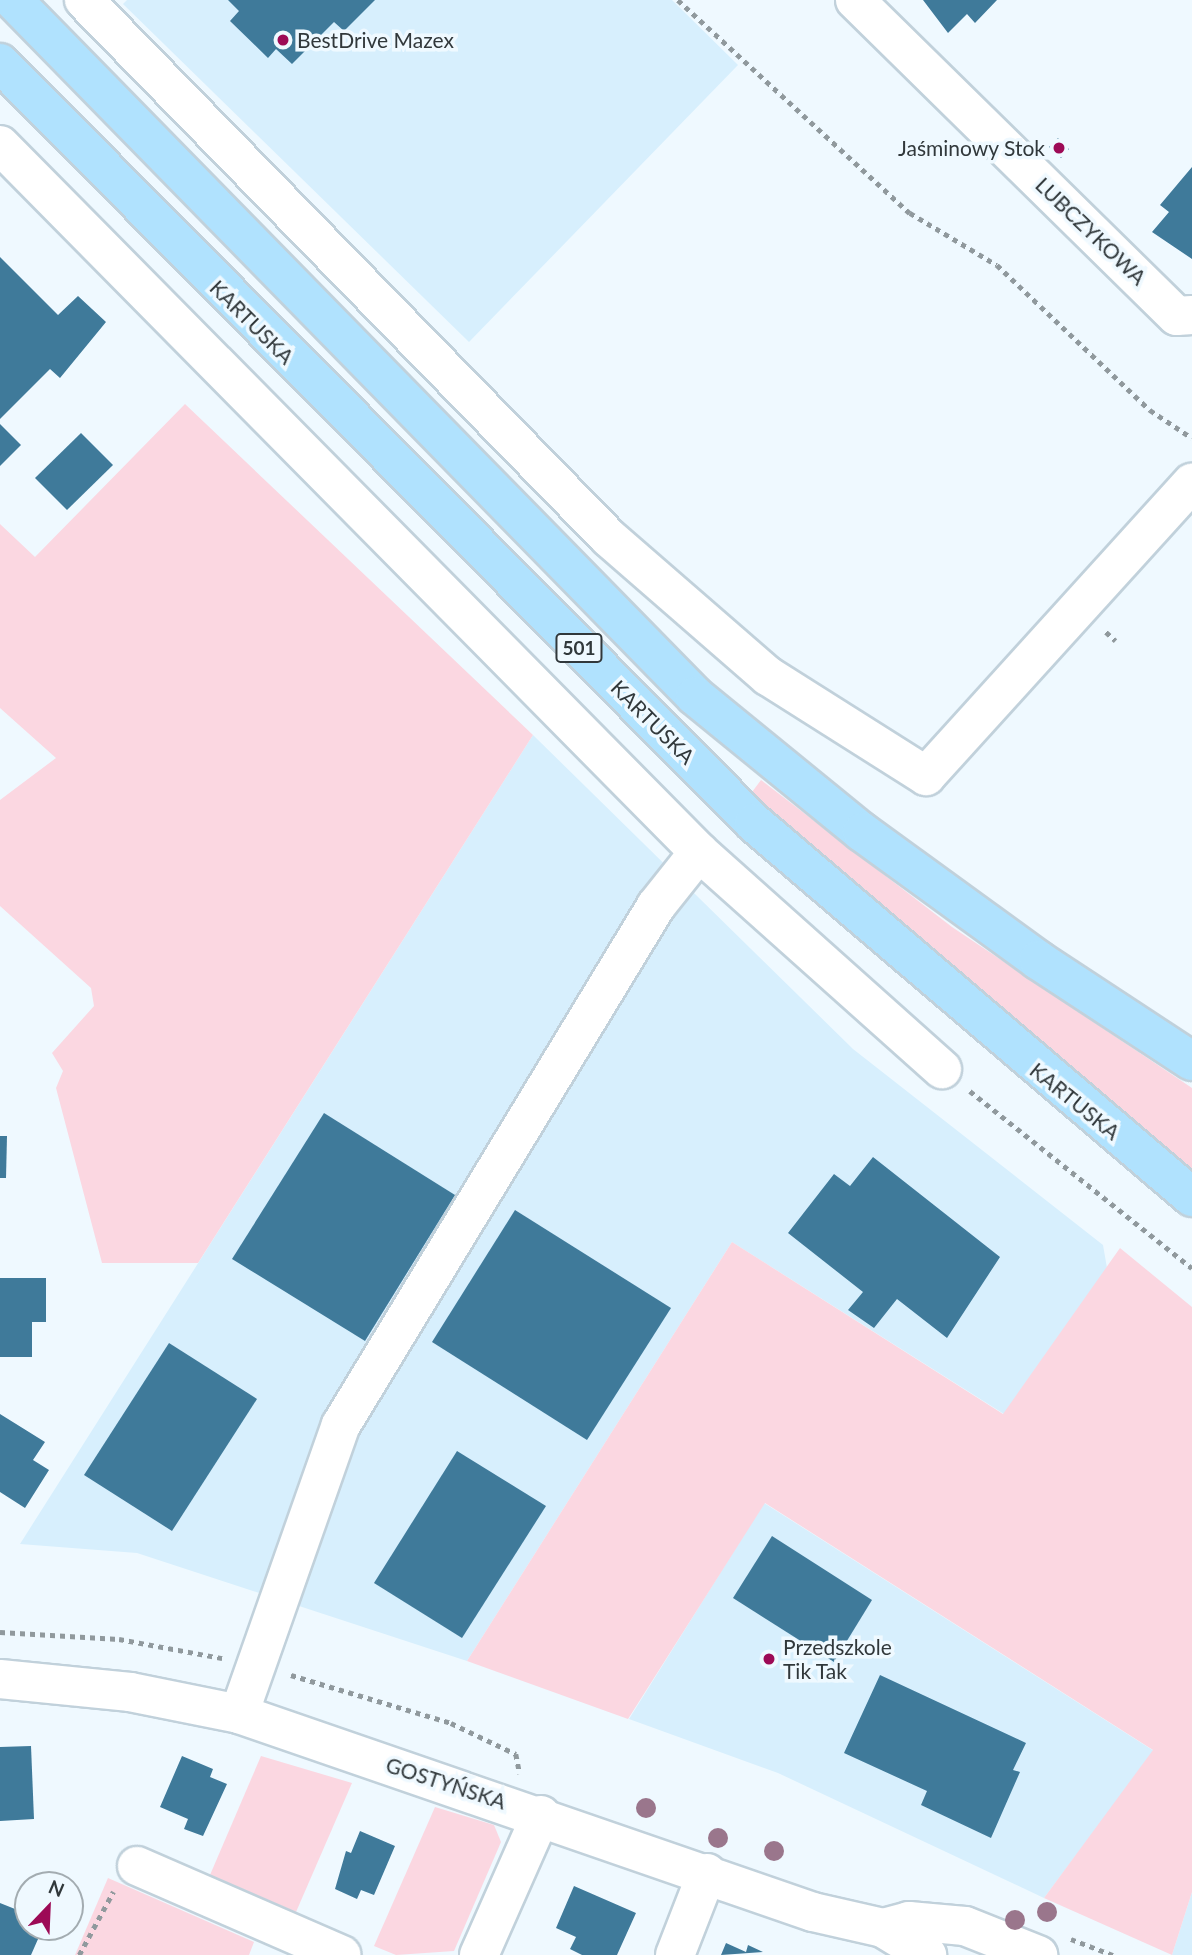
<!DOCTYPE html>
<html>
<head>
<meta charset="utf-8">
<style>
	body { margin:0 }
	#map { position:relative; width:1192px; height:1955px; overflow:hidden; background:#eff9ff; font-family:Lato,sans-serif }
	div>[style] { position:absolute }
	.built>* { inset:0; background:#d7effd }
	.green>* { inset:0; background:#fbd7e1 }
	.building>* { inset:0; background:#3f7a9a }
	.path>* { height:4.5px; margin-top:-2.25px; transform-origin:0; background:repeating-linear-gradient(90deg,#90999d 0 5px,transparent 0 10px) }
	.roads { filter:drop-shadow(2px 0 #c1d1db) drop-shadow(-2px 0 #c1d1db) drop-shadow(0 2px #c1d1db) drop-shadow(0 -2px #c1d1db) }
	.minor>* { height:38px; margin:-19px; padding:0 19px; transform-origin:19px; border-radius:19px; background:#fff }
	.major>* { height:38px; margin:-19px; padding:0 19px; transform-origin:19px; border-radius:19px; background:#b0e2fe }
	.trees>* { width:20px; height:20px; margin:-10px; border-radius:50%; background:#9a768c }
	.dots>* { width:19px; height:19px; translate:-50% -50%; box-sizing:border-box; border:4px solid #eff9ff; border-radius:50% }
	span { translate:-50% -50%; white-space:nowrap; text-align:center; line-height:1.15; -webkit-text-stroke:7px #eff9ff; paint-order:stroke }
	.shield-label span { padding:2px 5px; background:#eff9ff; border:2px solid; border-radius:5px; -webkit-text-stroke-width:0 }
	.shield-label { font-size:19px; color:#31383b; font-weight:700 }
	.poi-label { font-size:21px; color:#31383b }
	.left { translate:0 -50%; text-align:left }
	.right { translate:-100% -50%; text-align:right }
	.street-label { font-size:21px; color:#31383b }
	.north { position:absolute; left:14px; top:1871px; width:70px; height:70px; box-sizing:border-box; background:#eff9ff; border:2px solid #a3acb1; border-radius:50%; rotate:23deg; font-size:19px; font-weight:700; line-height:28px; text-align:center; color:#31383b }
	.north::after { content:''; display:block; margin:auto; width:24px; height:32px; background:#9d0a56; clip-path:polygon(50% 0,100% 100%,50% 72%,0 100%) }
</style>
</head>
<body>
<div id="map">
	<div class="built">
		<i style="clip-path:polygon(127px 0,672px 0,738px 65px,469px 342px,123px 4px)"></i>
		<i style="clip-path:polygon(533px 735px,853px 1049px,1103px 1245px,1107px 1268px,1004px 1414px,732px 1242px,467px 1661px,137px 1553px,20px 1544px)"></i>
		<i style="clip-path:polygon(764px 1503px,1154px 1751px,1044px 1898px,778px 1773px,629px 1719px)"></i>
		<i style="clip-path:polygon(1192px 1892px,1192px 1955px,1172px 1955px)"></i>
	</div>
	<div class="green">
		<i style="clip-path:polygon(185px 404px,533px 735px,198px 1263px,102px 1263px,56px 1088px,63px 1071px,52px 1053px,94px 1006px,91px 988px,0 906px,0 800px,56px 758px,0 708px,0 524px,35px 557px)"></i>
		<i style="clip-path:polygon(761px 780px,952px 927px,1192px 1088px,1192px 1172px,826px 862px,752px 792px)"></i>
		<i style="clip-path:polygon(732px 1242px,1003px 1414px,1120px 1248px,1192px 1307px,1192px 1892px,1172px 1955px,1044px 1898px,1153px 1750px,765px 1503px,628px 1719px,467px 1661px)"></i>
		<i style="clip-path:polygon(261px 1756px,352px 1783px,296px 1912px,210px 1875px)"></i>
		<i style="clip-path:polygon(435px 1807px,494px 1825px,501px 1842px,454px 1951px,396px 1955px,374px 1946px)"></i>
		<i style="clip-path:polygon(108px 1878px,254px 1942px,249px 1955px,75px 1955px)"></i>
	</div>
	<div class="building">
		<i style="clip-path:polygon(228px 0,375px 0,344px 31px,334px 22px,292px 64px,276px 49px,268px 58px,230px 21px,239px 11px)"></i>
		<i style="clip-path:polygon(923px 0,997px 0,975px 23px,967px 14px,948px 33px)"></i>
		<i style="clip-path:polygon(1058px 138px,1069px 149px,1061px 158px,1049px 147px)"></i>
		<i style="clip-path:polygon(1192px 167px,1192px 259px,1152px 232px,1169px 212px,1160px 205px)"></i>
		<i style="clip-path:polygon(0 257px,58px 315px,78px 296px,106px 322px,60px 378px,50px 369px,0 419px)"></i>
		<i style="clip-path:polygon(0 424px,21px 445px,0 466px)"></i>
		<i style="clip-path:polygon(81px 433px,113px 465px,67px 510px,35px 478px)"></i>
		<i style="clip-path:polygon(324px 1113px,455px 1195px,365px 1341px,232px 1259px)"></i>
		<i style="clip-path:polygon(0 1136px,7px 1136px,6px 1178px,0 1178px)"></i>
		<i style="clip-path:polygon(873px 1157px,1000px 1257px,947px 1338px,897px 1299px,874px 1328px,848px 1310px,863px 1292px,788px 1233px,834px 1174px,850px 1186px)"></i>
		<i style="clip-path:polygon(515px 1210px,671px 1308px,587px 1440px,432px 1342px)"></i>
		<i style="clip-path:polygon(0 1278px,46px 1278px,46px 1322px,32px 1322px,32px 1357px,0 1357px)"></i>
		<i style="clip-path:polygon(169px 1343px,257px 1399px,172px 1531px,84px 1475px)"></i>
		<i style="clip-path:polygon(0 1414px,45px 1442px,33px 1460px,49px 1470px,25px 1508px,0 1492px)"></i>
		<i style="clip-path:polygon(457px 1451px,546px 1506px,462px 1638px,374px 1583px)"></i>
		<i style="clip-path:polygon(772px 1536px,872px 1600px,834px 1662px,733px 1598px)"></i>
		<i style="clip-path:polygon(880px 1675px,1026px 1743px,1013px 1770px,1020px 1772px,991px 1838px,921px 1805px,927px 1791px,844px 1753px)"></i>
		<i style="clip-path:polygon(31px 1746px,34px 1819px,0 1821px,0 1747px)"></i>
		<i style="clip-path:polygon(182px 1756px,213px 1769px,210px 1777px,227px 1784px,203px 1836px,184px 1829px,188px 1819px,160px 1807px)"></i>
		<i style="clip-path:polygon(360px 1831px,395px 1846px,374px 1895px,361px 1890px,357px 1899px,335px 1889px,346px 1851px,351px 1853px)"></i>
		<i style="clip-path:polygon(574px 1886px,636px 1913px,617px 1955px,582px 1955px,570px 1949px,576px 1937px,556px 1928px)"></i>
		<i style="clip-path:polygon(0 1903px,25px 1913px,28px 1927px,42px 1930px,31px 1955px,0 1955px)"></i>
		<i style="clip-path:polygon(726px 1943px,746px 1952px,748px 1945px,763px 1952px,721px 1955px)"></i>
	</div>
	<div class="path">
		<i style="left:678px;top:0;width:315px;rotate:42.6deg"></i>
		<i style="left:910px;top:213px;width:101px;rotate:30.9deg"></i>
		<i style="left:997px;top:265px;width:211px;rotate:43.5deg"></i>
		<i style="left:1150px;top:410px;width:50px;rotate:33.7deg"></i>
		<i style="left:1106px;top:632px;width:13px;rotate:42deg"></i>
		<i style="left:970px;top:1091px;width:284px;rotate:38.6deg"></i>
		<i style="left:0;top:1632px;width:119px;rotate:3.4deg"></i>
		<i style="left:119px;top:1639px;width:105px;rotate:10.5deg"></i>
		<i style="left:291px;top:1675px;width:167px;rotate:16.7deg"></i>
		<i style="left:451px;top:1723px;width:72px;rotate:25.5deg"></i>
		<i style="left:516px;top:1754px;width:20px;rotate:79deg"></i>
		<i style="left:1071px;top:1939px;width:45px;rotate:20.9deg"></i>
		<i style="left:79px;top:1955px;width:72px;rotate:-61.6deg"></i>
	</div>
	<div class="roads">
		<div class="minor">
			<i style="left:84px;top:0;width:752px;rotate:45.7deg"></i>
			<i style="left:609px;top:538px;width:211px;rotate:41deg"></i>
			<i style="left:768px;top:676px;width:187px;rotate:32.3deg"></i>
			<i style="left:926px;top:776px;width:396px;rotate:-47.8deg"></i>
			<i style="left:855px;top:0;width:451px;rotate:44.5deg"></i>
			<i style="left:1177px;top:316px;width:15px;rotate:-4deg"></i>
			<i style="left:0;top:145px;width:994px;rotate:45.33deg"></i>
			<i style="left:699px;top:852px;width:326px;rotate:41.8deg"></i>
			<i style="left:0;top:1679px;width:131px;rotate:5.7deg"></i>
			<i style="left:130px;top:1692px;width:111px;rotate:11.4deg"></i>
			<i style="left:239px;top:1714px;width:607px;rotate:19.03deg"></i>
			<i style="left:813px;top:1912px;width:72px;rotate:12.9deg"></i>
			<i style="left:883px;top:1928px;width:52px;rotate:31.5deg"></i>
			<i style="left:239px;top:1714px;width:306px;rotate:-70.6deg"></i>
			<i style="left:341px;top:1425px;width:607px;rotate:-58.74deg"></i>
			<i style="left:656px;top:906px;width:69px;rotate:-51.5deg"></i>
			<i style="left:137px;top:1866px;width:223px;rotate:23.5deg"></i>
			<i style="left:883px;top:1928px;width:27px;rotate:-15deg"></i>
			<i style="left:909px;top:1921px;width:56px;rotate:5.1deg"></i>
			<i style="left:965px;top:1926px;width:79px;rotate:21.7deg"></i>
			<i style="left:479px;top:1955px;width:153px;rotate:-66.1deg"></i>
			<i style="left:675px;top:1955px;width:88px;rotate:-68.7deg"></i>
		</div>
		<div class="major">
			<i style="left:13px;top:0;width:974px;rotate:45.58deg"></i>
			<i style="left:695px;top:696px;width:215px;rotate:39.2deg"></i>
			<i style="left:862px;top:832px;width:218px;rotate:36deg"></i>
			<i style="left:1038px;top:960px;width:184px;rotate:33.3deg"></i>
			<i style="left:0;top:63px;width:1071px;rotate:45.23deg"></i>
			<i style="left:754px;top:823px;width:576px;rotate:40.49deg"></i>
		</div>
	</div>
	<div class="trees">
		<i style="left:646px;top:1808px"></i>
		<i style="left:718px;top:1838px"></i>
		<i style="left:774px;top:1851px"></i>
		<i style="left:1047px;top:1912px"></i>
		<i style="left:1015px;top:1920px"></i>
	</div>
	<div class="dots">
		<i style="left:283px;top:40px;background:#9d0a56"></i>
		<i style="left:1059px;top:148px;background:#9d0a56"></i>
		<i style="left:769px;top:1659px;background:#9d0a56"></i>
	</div>
	<div class="shield-label">
		<span style="left:579px;top:648px">501</span>
	</div>
	<div class="poi-label">
		<span class="left" style="left:297px;top:40px">BestDrive Mazex</span>
		<span class="right" style="left:1045px;top:148px">Jaśminowy Stok</span>
		<span class="left" style="left:783px;top:1659px">Przedszkole<br>Tik Tak</span>
	</div>
	<div class="street-label">
		<span style="left:1091px;top:231px;rotate:44deg">LUBCZYKOWA</span>
		<span style="left:252px;top:322px;rotate:45deg">KARTUSKA</span>
		<span style="left:653px;top:722px;rotate:45deg">KARTUSKA</span>
		<span style="left:1075px;top:1101px;rotate:39deg">KARTUSKA</span>
		<span style="left:446px;top:1783px;rotate:18deg">GOSTYŃSKA</span>
	</div>
	<div class="north">N</div>
</div>
</body>
</html>
